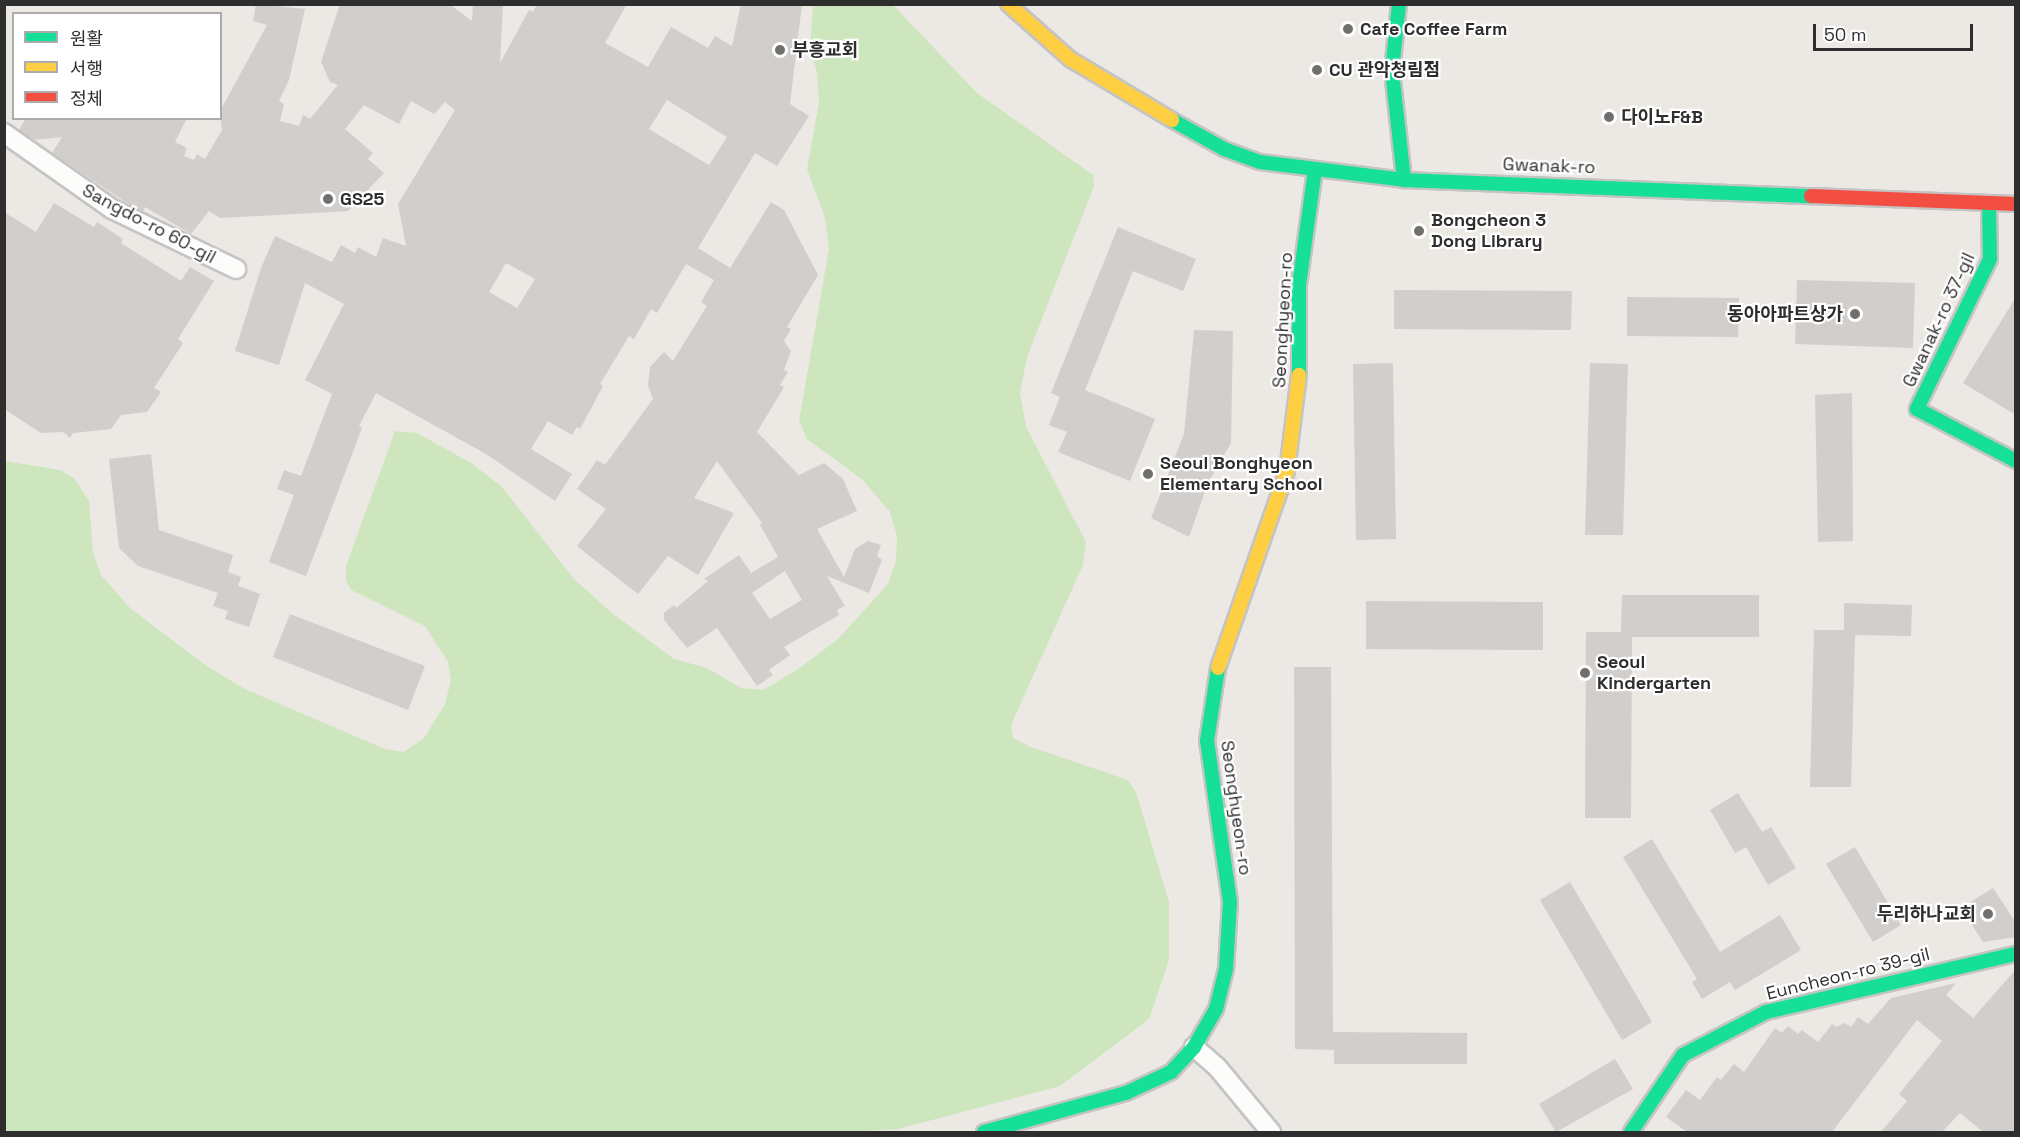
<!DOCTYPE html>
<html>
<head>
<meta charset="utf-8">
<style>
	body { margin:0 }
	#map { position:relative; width:2020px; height:1137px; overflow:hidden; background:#ece8e4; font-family:"Space Grotesk","Noto Sans KR",sans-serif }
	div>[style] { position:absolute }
	.green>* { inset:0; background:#cee6be }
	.building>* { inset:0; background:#d1cecb }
	.roads { filter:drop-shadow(2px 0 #c5c4c5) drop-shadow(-2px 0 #c5c4c5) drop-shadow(0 2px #c5c4c5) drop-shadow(0 -2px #c5c4c5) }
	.street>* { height:18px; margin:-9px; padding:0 9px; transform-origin:9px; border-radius:9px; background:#fcfcfb }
	.fast>* { height:14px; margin:-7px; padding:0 7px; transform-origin:7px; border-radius:7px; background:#16e098 }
	.slow>* { height:14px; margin:-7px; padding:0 7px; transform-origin:7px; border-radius:7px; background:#ffcf43 }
	.jam>* { height:14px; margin:-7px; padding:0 7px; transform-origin:7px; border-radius:7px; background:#f24e42 }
	.dots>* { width:16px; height:16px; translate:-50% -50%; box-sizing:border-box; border:3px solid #fff; border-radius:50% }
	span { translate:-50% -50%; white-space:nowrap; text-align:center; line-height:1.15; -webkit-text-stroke:4.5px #fff; paint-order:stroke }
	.poi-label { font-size:18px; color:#2e2e2e; font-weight:700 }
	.left { translate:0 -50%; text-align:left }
	.right { translate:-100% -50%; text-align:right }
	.street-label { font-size:18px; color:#2e2e2e }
	.frame { position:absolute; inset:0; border:6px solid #2e2e2e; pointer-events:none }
	.legend { position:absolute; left:12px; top:12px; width:210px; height:108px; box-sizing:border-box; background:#fff; border:2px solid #ababab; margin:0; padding:8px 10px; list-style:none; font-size:18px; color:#2e2e2e }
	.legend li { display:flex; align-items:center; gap:12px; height:30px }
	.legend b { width:30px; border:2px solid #ababab }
	.scale { position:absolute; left:1813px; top:24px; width:160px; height:27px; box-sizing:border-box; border:3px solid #2e2e2e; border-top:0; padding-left:8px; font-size:18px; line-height:21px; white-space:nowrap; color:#2e2e2e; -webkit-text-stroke:4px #fff; paint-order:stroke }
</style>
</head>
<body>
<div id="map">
	<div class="green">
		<i style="clip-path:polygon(813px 5px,893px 5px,977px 93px,1093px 175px,1094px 186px,1027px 357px,1020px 393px,1026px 427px,1086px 542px,1083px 565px,1011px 725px,1013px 738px,1031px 747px,1128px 780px,1136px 792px,1169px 902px,1169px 960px,1149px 1019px,1060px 1086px,898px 1129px,849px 1132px,5px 1132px,5px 461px,60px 470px,74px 478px,89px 501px,93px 552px,101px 575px,130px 608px,208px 667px,247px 690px,385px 749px,404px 752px,424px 738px,445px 704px,451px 680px,448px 662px,425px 626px,351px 590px,346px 580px,346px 566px,395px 431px,417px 433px,471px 463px,502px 487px,574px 579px,612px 613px,674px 659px,707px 668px,741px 688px,763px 690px,797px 670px,838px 639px,888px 584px,896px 561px,897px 536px,890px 512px,863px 480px,807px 439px,799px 421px,829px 249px,825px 218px,807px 169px,819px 103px,817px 72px,810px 50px)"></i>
	</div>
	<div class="building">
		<i style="clip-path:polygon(evenodd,256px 4px,305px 9px,289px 80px,279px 101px,284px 104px,280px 121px,299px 126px,303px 115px,310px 119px,338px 85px,330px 82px,321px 62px,340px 4px,449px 4px,472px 21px,473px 4px,503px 4px,500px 63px,529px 10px,533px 12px,537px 4px,627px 4px,605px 43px,648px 67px,671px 27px,708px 48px,715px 36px,732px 46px,741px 4px,802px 4px,790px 104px,809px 116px,777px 166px,755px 153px,698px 248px,730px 268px,771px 202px,784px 210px,818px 275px,787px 327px,791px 329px,784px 341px,791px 351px,784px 370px,788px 372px,780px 385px,784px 387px,757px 432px,799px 475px,824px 463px,843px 479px,857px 511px,817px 529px,844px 577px,855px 549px,868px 541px,881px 545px,877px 556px,882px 560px,869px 593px,827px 576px,845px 606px,837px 610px,839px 615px,784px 647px,790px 655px,769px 670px,773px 675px,757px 686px,717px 628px,687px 648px,664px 620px,664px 613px,674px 605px,676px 608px,708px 581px,704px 579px,739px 555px,751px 573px,778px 557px,759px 523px,763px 524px,717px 461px,694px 498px,734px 513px,698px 575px,668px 556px,638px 594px,577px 546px,606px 509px,577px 489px,597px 460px,605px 465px,653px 399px,648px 386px,650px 367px,664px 352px,673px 361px,707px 306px,701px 302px,714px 280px,686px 264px,657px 313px,651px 309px,634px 339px,629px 336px,600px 384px,603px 386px,580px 429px,577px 427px,572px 435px,548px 421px,531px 449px,572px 474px,555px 501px,486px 454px,376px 393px,359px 426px,362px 428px,306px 576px,269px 562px,294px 495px,277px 489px,284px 470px,301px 476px,332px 394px,305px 380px,344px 304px,305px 283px,279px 365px,235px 351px,261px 268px,275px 236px,332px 262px,341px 245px,355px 253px,358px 247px,376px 257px,383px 238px,406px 246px,398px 204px,455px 110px,445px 102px,434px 114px,411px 101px,399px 124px,364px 105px,345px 129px,373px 153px,368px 159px,384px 173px,348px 211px,220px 218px,209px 211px,191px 234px,145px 207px,143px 211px,131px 206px,52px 153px,62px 137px,34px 140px,19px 130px,26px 118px,187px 118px,175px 142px,187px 148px,184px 156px,194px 160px,197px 154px,205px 159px,222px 130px,220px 111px,267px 25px,253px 21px,256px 4px,667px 100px,727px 137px,709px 165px,649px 129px,667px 100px,256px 4px,506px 263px,535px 279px,517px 308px,489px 292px,506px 263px,256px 4px,785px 571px,802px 600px,770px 619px,752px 593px,785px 571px)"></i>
		<i style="clip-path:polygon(54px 203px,94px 227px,97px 222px,123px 239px,121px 243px,181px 281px,190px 267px,214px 281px,178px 339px,183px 343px,154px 388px,161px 392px,147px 412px,121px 415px,111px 429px,73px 433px,70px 438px,63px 432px,41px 433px,4px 409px,4px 212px,36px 232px)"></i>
		<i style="clip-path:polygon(1118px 227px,1196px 259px,1183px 291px,1133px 271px,1085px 390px,1155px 419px,1130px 481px,1058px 452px,1067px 432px,1049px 425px,1060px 397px,1051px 393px)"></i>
		<i style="clip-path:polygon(1797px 280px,1915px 283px,1913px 348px,1795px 344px)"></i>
		<i style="clip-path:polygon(1394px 290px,1572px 291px,1571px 330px,1394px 329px)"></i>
		<i style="clip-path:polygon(1627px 297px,1739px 298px,1738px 337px,1627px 336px)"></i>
		<i style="clip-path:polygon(2016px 297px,2016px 415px,1963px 383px)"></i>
		<i style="clip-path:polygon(1194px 330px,1233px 331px,1231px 443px,1208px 483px,1189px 537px,1151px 518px,1184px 434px)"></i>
		<i style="clip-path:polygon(1393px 363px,1396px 539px,1356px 540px,1353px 364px)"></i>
		<i style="clip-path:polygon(1590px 363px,1628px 364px,1623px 535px,1585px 535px)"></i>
		<i style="clip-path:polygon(1852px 393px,1853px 541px,1818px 542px,1815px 395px)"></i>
		<i style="clip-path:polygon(151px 454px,159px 530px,233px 555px,228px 572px,241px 577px,238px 586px,260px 594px,249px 627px,225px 619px,228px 611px,213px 606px,218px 593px,138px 566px,119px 548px,109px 459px)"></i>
		<i style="clip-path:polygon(1622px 595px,1759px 595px,1759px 637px,1632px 637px,1631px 818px,1585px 818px,1586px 632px,1621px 632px)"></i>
		<i style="clip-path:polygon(1366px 601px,1543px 602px,1543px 650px,1366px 649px)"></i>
		<i style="clip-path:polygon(1844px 603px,1912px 605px,1911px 636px,1855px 635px,1851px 787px,1810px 787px,1814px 630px,1844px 630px)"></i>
		<i style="clip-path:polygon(290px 614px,425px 666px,408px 710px,273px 657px)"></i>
		<i style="clip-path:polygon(1294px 667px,1331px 667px,1333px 1032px,1467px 1033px,1467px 1064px,1334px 1064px,1334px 1050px,1295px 1049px)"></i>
		<i style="clip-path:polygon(1738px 793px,1762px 832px,1771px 827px,1796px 868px,1768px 885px,1746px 847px,1735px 853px,1710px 810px)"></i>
		<i style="clip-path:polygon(1652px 839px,1720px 952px,1780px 915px,1801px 950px,1735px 990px,1730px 982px,1702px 999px,1692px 982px,1697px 979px,1623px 857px)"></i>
		<i style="clip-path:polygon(1855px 847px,1901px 925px,1873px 942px,1826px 864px)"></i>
		<i style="clip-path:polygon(1570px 882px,1652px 1022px,1622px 1040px,1540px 900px)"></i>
		<i style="clip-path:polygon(1993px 888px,2016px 923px,2016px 937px,1983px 942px,1961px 908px)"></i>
		<i style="clip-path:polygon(2016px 969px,2016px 1132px,1983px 1132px,1960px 1113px,1942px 1132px,1881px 1132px,1907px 1101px,1899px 1094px,1942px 1041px,1917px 1020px,1832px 1132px,1687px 1132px,1666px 1117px,1686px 1090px,1700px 1100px,1717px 1077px,1721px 1080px,1734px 1064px,1744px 1072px,1775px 1028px,1782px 1033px,1788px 1026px,1798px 1034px,1802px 1030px,1818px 1042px,1832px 1024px,1836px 1027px,1845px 1023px,1851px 1027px,1858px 1017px,1868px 1024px,1891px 998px,1956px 983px,1946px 995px,1973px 1018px)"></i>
		<i style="clip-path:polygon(1615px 1059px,1633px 1089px,1556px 1132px,1539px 1104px)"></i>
	</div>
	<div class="roads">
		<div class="street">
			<i style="left:4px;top:133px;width:132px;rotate:35.1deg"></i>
			<i style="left:112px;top:209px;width:138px;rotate:25.8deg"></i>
			<i style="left:1194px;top:1047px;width:30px;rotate:41deg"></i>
			<i style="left:1217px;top:1067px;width:85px;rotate:50.3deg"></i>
		</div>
		<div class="fast">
			<i style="left:1399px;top:4px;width:67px;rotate:96deg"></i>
			<i style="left:1392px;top:71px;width:110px;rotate:83.7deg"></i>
			<i style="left:1172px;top:120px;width:60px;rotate:29.1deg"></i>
			<i style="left:1224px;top:149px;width:38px;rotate:20deg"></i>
			<i style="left:1260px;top:162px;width:145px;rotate:7.1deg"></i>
			<i style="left:1404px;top:180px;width:407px;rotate:2.3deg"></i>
			<i style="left:1989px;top:204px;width:55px;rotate:89deg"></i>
			<i style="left:1990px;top:259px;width:167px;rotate:116deg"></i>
			<i style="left:1917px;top:409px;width:112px;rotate:27.7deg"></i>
			<i style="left:1299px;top:375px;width:90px;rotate:-90deg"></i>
			<i style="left:1299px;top:285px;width:116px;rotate:-82.1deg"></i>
			<i style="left:984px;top:1132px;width:147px;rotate:-15.4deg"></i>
			<i style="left:1126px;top:1093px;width:50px;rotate:-25deg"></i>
			<i style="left:1171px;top:1072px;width:34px;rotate:-47deg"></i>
			<i style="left:1194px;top:1047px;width:44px;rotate:-59.9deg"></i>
			<i style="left:1216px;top:1009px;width:41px;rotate:-76deg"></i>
			<i style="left:1226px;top:969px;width:67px;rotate:-86.6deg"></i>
			<i style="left:1230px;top:902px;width:163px;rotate:-98.1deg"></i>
			<i style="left:1207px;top:741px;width:74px;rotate:-81.4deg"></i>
			<i style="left:1631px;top:1132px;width:93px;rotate:-56deg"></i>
			<i style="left:1683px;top:1055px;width:93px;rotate:-27.4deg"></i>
			<i style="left:1766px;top:1012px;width:257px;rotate:-13.1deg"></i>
		</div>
		<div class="slow">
			<i style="left:1008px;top:4px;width:83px;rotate:41.6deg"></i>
			<i style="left:1070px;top:59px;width:119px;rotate:30.9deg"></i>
			<i style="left:1218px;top:668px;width:209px;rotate:-70.7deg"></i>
			<i style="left:1287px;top:471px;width:97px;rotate:-82.9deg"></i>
		</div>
		<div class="jam">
			<i style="left:1811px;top:196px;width:205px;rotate:2.2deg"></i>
		</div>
	</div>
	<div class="dots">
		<i style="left:1348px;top:29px;background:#706f6e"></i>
		<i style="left:780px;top:50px;background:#706f6e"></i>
		<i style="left:1317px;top:70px;background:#706f6e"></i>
		<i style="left:1609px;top:117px;background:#706f6e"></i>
		<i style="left:328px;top:199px;background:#706f6e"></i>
		<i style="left:1419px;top:231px;background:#706f6e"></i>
		<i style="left:1855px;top:314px;background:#706f6e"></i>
		<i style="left:1148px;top:474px;background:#706f6e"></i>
		<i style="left:1585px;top:673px;background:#706f6e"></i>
		<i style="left:1988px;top:914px;background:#706f6e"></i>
	</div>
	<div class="poi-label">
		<span class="left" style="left:1360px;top:29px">Cafe Coffee Farm</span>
		<span class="left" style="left:792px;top:50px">부흥교회</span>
		<span class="left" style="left:1329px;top:70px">CU 관악청림점</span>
		<span class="left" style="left:1621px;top:117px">다이노F&amp;B</span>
		<span class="left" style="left:340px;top:199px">GS25</span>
		<span class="left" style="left:1431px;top:231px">Bongcheon 3<br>Dong Library</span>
		<span class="right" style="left:1843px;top:314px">동아아파트상가</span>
		<span class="left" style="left:1160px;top:474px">Seoul Bonghyeon<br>Elementary School</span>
		<span class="left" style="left:1597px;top:673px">Seoul<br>Kindergarten</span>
		<span class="right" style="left:1976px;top:914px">두리하나교회</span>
	</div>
	<div class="street-label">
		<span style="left:1549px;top:166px;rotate:2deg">Gwanak-ro</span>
		<span style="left:149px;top:224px;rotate:28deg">Sangdo-ro 60-gil</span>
		<span style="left:1283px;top:320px;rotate:-87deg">Seonghyeon-ro</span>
		<span style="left:1939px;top:320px;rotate:-65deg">Gwanak-ro 37-gil</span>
		<span style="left:1236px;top:808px;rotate:82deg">Seonghyeon-ro</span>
		<span style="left:1848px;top:974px;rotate:-14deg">Euncheon-ro 39-gil</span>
	</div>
	<div class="frame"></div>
	<ul class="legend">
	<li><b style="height:8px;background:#16e098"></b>원활</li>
	<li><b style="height:8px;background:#ffcf43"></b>서행</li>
	<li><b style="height:8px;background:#f24e42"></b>정체</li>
	</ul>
	<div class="scale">50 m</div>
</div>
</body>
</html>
